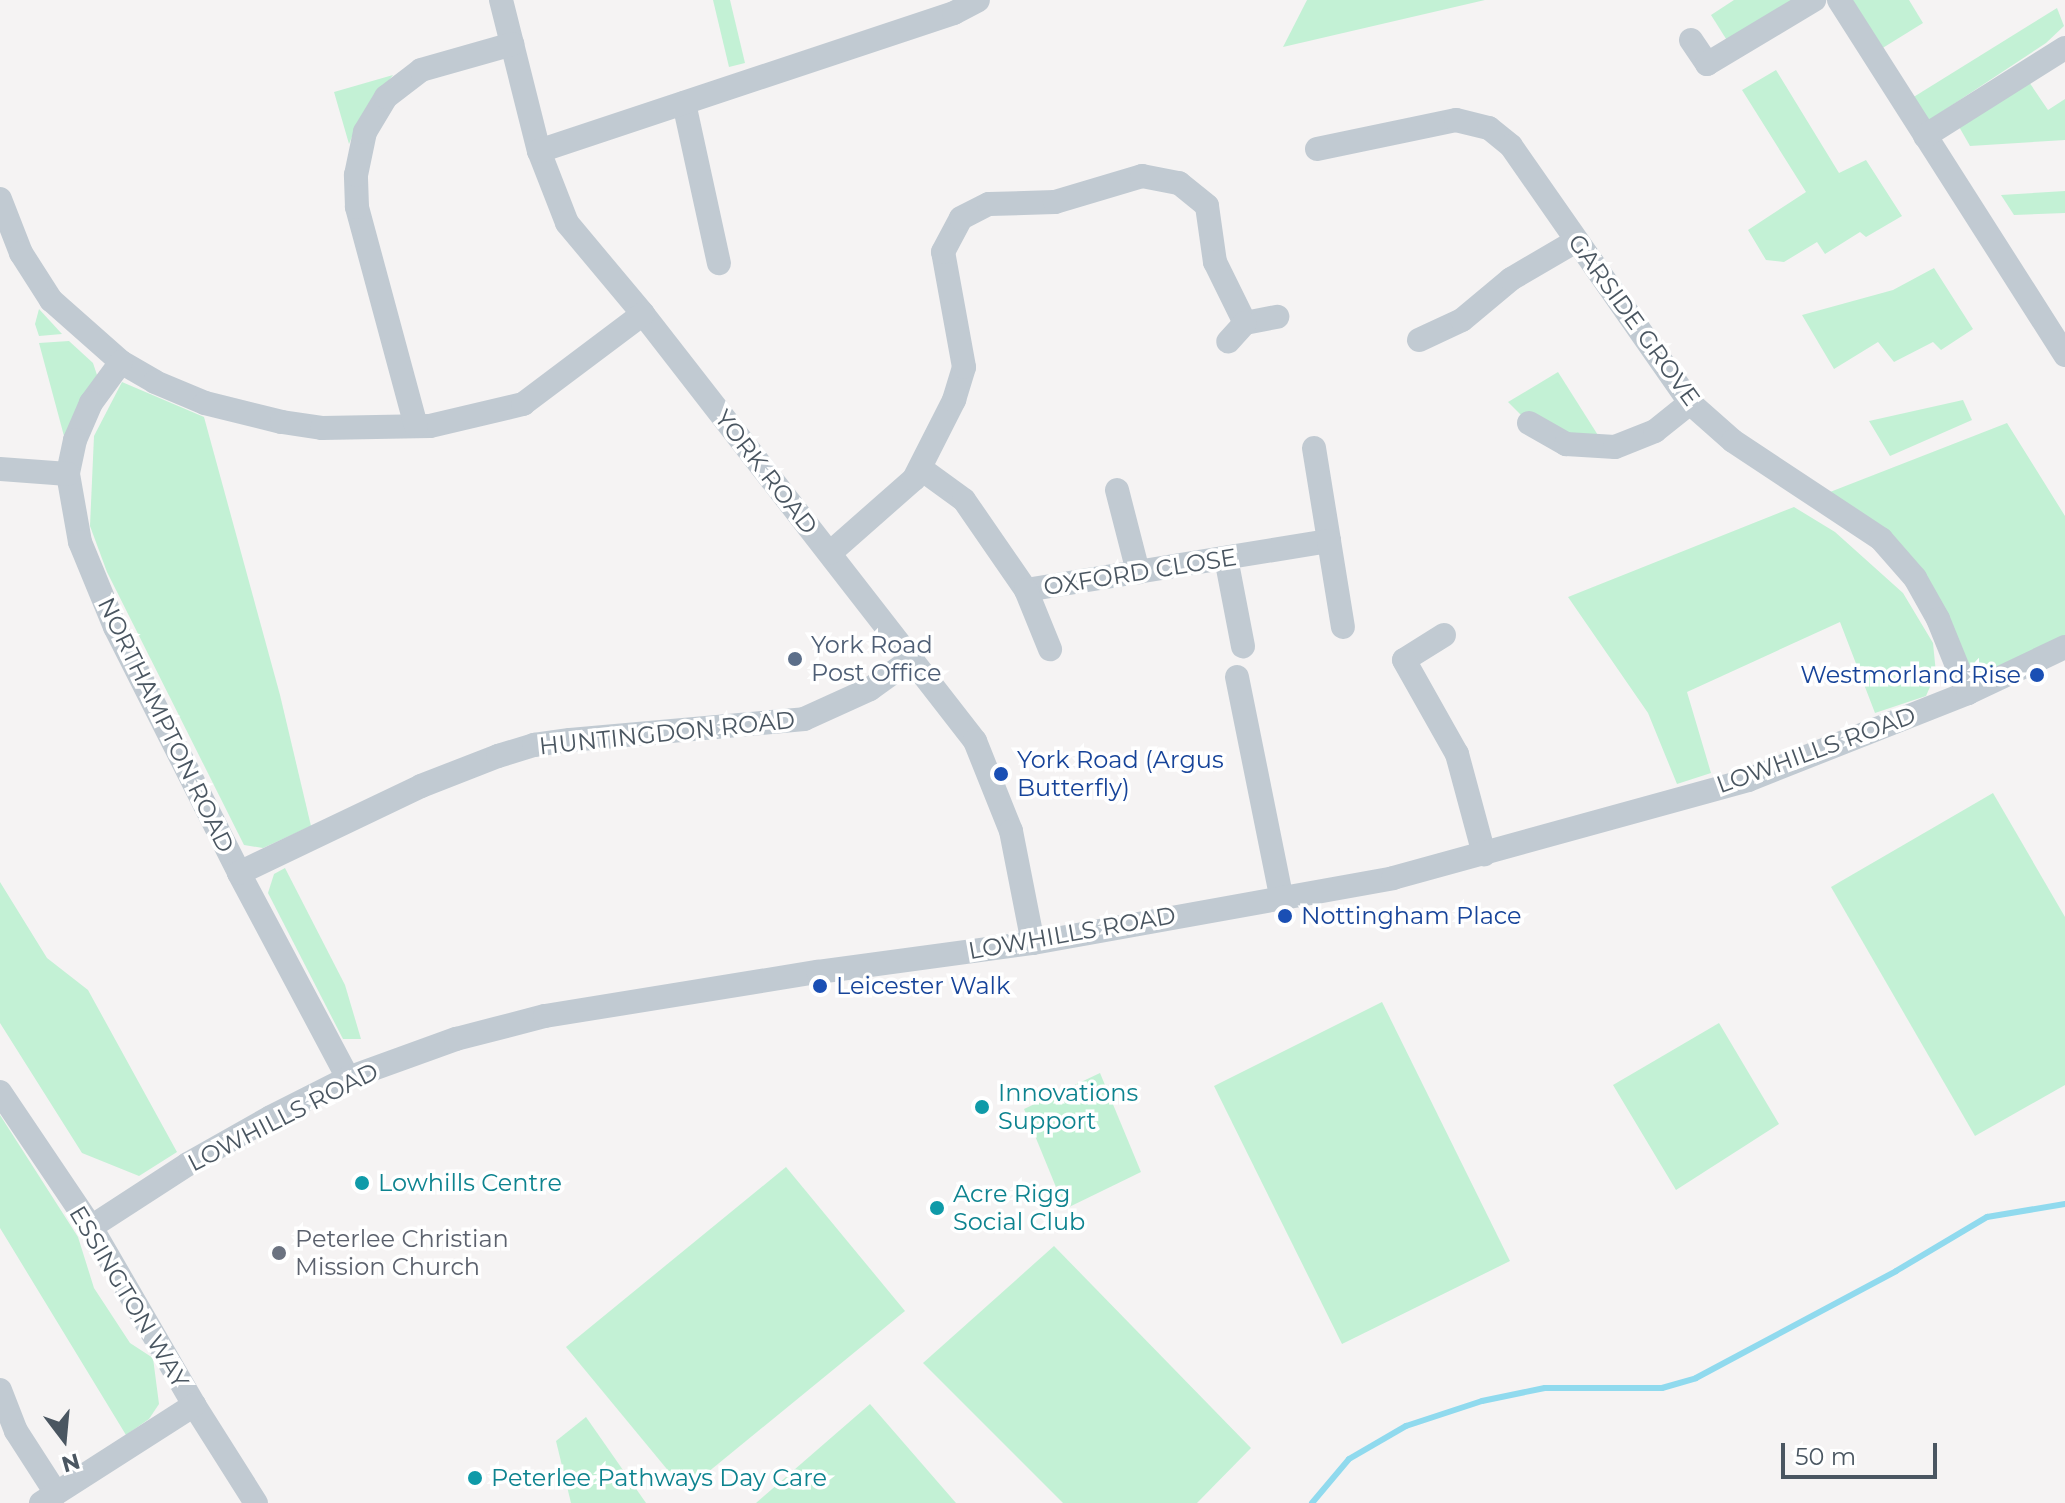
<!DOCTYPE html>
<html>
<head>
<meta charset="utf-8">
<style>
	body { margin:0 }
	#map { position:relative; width:2065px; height:1503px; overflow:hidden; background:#f5f3f3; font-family:Montserrat,sans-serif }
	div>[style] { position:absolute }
	.green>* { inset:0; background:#c3f1d5 }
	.stream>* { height:6px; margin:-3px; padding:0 3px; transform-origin:3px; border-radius:3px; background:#90daee }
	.minor>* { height:24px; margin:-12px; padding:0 12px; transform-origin:12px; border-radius:12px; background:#c1cad2 }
	.dots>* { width:22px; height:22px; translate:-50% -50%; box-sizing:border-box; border:4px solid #fff; border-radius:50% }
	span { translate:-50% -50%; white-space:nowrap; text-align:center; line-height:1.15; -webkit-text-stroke:7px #fff; paint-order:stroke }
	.street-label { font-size:24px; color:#4a5661 }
	.service-label { font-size:24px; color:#4e5e75 }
	.left { translate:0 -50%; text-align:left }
	.transit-label { font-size:24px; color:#164399 }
	.right { translate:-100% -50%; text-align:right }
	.culture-label { font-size:24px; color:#0d838f }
	.worship-label { font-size:24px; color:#5b616d }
	.north { position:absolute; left:24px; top:1399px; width:80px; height:80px; -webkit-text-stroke:6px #fff; paint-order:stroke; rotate:164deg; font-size:22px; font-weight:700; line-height:32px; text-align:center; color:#4a5661 }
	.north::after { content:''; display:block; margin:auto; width:28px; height:36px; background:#4a5661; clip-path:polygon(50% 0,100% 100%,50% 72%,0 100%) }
	.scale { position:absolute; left:1781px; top:1443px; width:156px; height:36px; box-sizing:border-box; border:4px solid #4a5661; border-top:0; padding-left:10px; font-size:24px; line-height:28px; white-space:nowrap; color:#4a5661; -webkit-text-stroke:6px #fff; paint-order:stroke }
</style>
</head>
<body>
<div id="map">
	<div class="green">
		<i style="clip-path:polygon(713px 0,730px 0,745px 63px,729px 67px)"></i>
		<i style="clip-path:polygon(1307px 0,1485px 0,1283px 47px)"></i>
		<i style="clip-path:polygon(1734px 0,1792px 0,1728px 42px,1711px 15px)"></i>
		<i style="clip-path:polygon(1851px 0,1909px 0,1923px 23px,1881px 49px)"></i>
		<i style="clip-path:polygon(2057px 8px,2064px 26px,2046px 43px,1928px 121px,1912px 98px)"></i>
		<i style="clip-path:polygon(1776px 70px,1839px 173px,1866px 160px,1902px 216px,1866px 237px,1860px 232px,1825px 254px,1817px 242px,1784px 262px,1766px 260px,1748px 230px,1806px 192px,1742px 90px)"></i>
		<i style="clip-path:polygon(393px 75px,358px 122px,349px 144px,334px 92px)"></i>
		<i style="clip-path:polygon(2029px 82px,2048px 110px,2065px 99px,2065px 140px,1970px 146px,1958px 125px)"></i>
		<i style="clip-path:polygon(2065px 191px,2065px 213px,2014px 215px,2001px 195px)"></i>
		<i style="clip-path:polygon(1934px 268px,1973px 329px,1941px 350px,1933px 342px,1894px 362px,1878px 342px,1834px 369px,1802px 315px,1893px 290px)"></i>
		<i style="clip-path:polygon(39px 309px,62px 334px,39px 336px,35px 324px)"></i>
		<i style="clip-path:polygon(69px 341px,93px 363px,97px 375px,64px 436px,39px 343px)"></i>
		<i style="clip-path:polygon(1558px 372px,1601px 440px,1567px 440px,1523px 417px,1508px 402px)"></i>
		<i style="clip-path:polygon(122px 382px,204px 417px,280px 695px,311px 826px,263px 848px,244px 845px,107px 572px,90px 526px,94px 436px)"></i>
		<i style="clip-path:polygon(1963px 400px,1972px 420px,1890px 456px,1869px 421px)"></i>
		<i style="clip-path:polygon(2007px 423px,2065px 516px,2065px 637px,1975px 680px,1951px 624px,1830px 492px)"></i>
		<i style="clip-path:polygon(1794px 507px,1835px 532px,1903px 593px,1933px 643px,1936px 673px,1926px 696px,1875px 713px,1840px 622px,1687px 692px,1711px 773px,1677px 784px,1648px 713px,1568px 597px)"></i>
		<i style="clip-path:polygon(1993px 793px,2065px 917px,2065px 1085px,1975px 1136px,1831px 887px)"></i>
		<i style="clip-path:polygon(285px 868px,345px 985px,361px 1039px,343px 1039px,268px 893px,274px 874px)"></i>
		<i style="clip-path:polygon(0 882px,47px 958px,88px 990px,177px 1152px,139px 1176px,82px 1153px,0 1023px)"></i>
		<i style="clip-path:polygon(1382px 1002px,1510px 1261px,1342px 1344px,1214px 1086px)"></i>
		<i style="clip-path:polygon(1719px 1023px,1779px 1124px,1676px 1190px,1613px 1085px)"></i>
		<i style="clip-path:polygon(1100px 1073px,1141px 1172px,1065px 1209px,1024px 1109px)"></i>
		<i style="clip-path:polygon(0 1115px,78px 1237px,94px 1288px,130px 1343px,153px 1358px,159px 1404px,149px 1419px,126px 1435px,0 1228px)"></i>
		<i style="clip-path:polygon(786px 1167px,905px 1311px,685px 1491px,566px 1347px)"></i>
		<i style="clip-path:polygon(1054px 1246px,1251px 1448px,1197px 1503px,1063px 1503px,923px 1363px)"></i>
		<i style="clip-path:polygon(870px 1404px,956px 1503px,756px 1503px)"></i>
		<i style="clip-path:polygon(586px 1417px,646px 1503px,571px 1503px,556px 1441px)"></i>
	</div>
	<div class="stream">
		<i style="left:1312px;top:1503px;width:57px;rotate:-49.9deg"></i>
		<i style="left:1349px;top:1459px;width:66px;rotate:-30.1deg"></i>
		<i style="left:1406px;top:1426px;width:80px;rotate:-18.2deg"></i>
		<i style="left:1482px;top:1401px;width:64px;rotate:-11.7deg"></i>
		<i style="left:1545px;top:1388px;width:117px"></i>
		<i style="left:1662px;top:1388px;width:35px;rotate:-16deg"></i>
		<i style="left:1696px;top:1378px;width:227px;rotate:-28.1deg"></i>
		<i style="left:1896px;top:1271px;width:106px;rotate:-30.7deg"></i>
		<i style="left:1987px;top:1217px;width:79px;rotate:-9.5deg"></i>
	</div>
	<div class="minor">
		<i style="left:501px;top:0;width:156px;rotate:75.9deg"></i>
		<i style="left:539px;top:151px;width:77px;rotate:68.7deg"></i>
		<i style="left:567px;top:223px;width:119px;rotate:50.1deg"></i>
		<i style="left:643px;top:314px;width:541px;rotate:52.13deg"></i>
		<i style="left:975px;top:741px;width:97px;rotate:68.2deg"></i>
		<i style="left:1011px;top:831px;width:114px;rotate:78.9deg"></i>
		<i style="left:1839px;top:0;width:421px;rotate:57.5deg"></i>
		<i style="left:1691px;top:40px;width:29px;rotate:56deg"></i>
		<i style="left:1707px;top:64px;width:125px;rotate:-30.9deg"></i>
		<i style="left:684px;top:103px;width:164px;rotate:77.7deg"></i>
		<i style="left:1925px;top:136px;width:165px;rotate:-32.2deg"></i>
		<i style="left:1317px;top:149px;width:142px;rotate:-11.8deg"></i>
		<i style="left:1456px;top:120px;width:34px;rotate:14deg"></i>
		<i style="left:1489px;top:128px;width:28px;rotate:39deg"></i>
		<i style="left:1511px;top:146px;width:313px;rotate:55.1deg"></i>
		<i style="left:1690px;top:403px;width:57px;rotate:41.5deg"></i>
		<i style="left:1733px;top:441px;width:178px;rotate:33.5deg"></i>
		<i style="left:1881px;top:539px;width:52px;rotate:48.9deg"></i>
		<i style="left:1915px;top:578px;width:47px;rotate:60.7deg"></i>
		<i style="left:1938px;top:619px;width:80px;rotate:67.9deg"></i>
		<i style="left:539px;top:151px;width:437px;rotate:-18.4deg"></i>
		<i style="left:954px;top:13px;width:27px;rotate:-28deg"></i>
		<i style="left:0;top:199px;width:58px;rotate:68.7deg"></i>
		<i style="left:21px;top:253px;width:56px;rotate:57.4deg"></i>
		<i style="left:51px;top:300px;width:94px;rotate:41.5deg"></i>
		<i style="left:121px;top:362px;width:39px;rotate:30deg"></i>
		<i style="left:155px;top:382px;width:54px;rotate:22.8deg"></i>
		<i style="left:205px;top:403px;width:79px;rotate:13.9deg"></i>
		<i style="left:282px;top:422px;width:40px;rotate:8.5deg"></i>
		<i style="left:322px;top:428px;width:108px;rotate:-1.1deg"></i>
		<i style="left:430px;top:426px;width:96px;rotate:-13.3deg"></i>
		<i style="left:523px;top:404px;width:150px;rotate:-36.9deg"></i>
		<i style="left:1245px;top:323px;width:33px;rotate:-11deg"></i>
		<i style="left:1419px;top:340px;width:47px;rotate:-24.9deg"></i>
		<i style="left:1462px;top:320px;width:64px;rotate:-39.9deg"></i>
		<i style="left:1511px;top:279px;width:75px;rotate:-30.3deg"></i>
		<i style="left:121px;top:362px;width:51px;rotate:126.2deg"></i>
		<i style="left:91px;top:403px;width:40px;rotate:113.4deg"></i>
		<i style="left:75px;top:440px;width:35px;rotate:102deg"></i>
		<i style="left:68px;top:474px;width:69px;rotate:80deg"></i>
		<i style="left:80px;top:542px;width:92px;rotate:67.6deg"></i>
		<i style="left:115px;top:627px;width:275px;rotate:63.2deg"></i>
		<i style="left:239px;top:873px;width:232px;rotate:62deg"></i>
		<i style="left:1529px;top:423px;width:43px;rotate:29.6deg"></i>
		<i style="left:1566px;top:444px;width:49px;rotate:3.5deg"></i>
		<i style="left:1615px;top:447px;width:43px;rotate:-21.8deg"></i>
		<i style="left:1655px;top:431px;width:45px;rotate:-38.7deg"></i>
		<i style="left:416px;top:426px;width:227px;rotate:-105.1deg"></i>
		<i style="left:357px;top:207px;width:32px;rotate:-92deg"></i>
		<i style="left:356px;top:175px;width:44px;rotate:-78.2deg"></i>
		<i style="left:365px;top:132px;width:41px;rotate:-59deg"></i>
		<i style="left:386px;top:97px;width:44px;rotate:-37.6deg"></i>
		<i style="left:421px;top:70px;width:95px;rotate:-15.9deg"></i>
		<i style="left:1314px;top:448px;width:94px;rotate:80.8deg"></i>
		<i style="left:920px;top:468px;width:54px;rotate:36deg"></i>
		<i style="left:964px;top:500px;width:109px;rotate:55.4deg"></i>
		<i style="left:1026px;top:590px;width:307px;rotate:-9.2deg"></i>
		<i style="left:1329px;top:541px;width:87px;rotate:80.8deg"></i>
		<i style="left:0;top:469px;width:68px;rotate:4.2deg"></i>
		<i style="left:1117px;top:490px;width:85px;rotate:75.6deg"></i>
		<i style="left:830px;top:553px;width:112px;rotate:-41.4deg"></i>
		<i style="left:914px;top:479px;width:89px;rotate:-63.1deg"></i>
		<i style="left:954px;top:400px;width:34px;rotate:-73deg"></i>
		<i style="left:964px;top:367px;width:117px;rotate:-100.3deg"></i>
		<i style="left:943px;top:252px;width:38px;rotate:-62deg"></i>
		<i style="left:961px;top:218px;width:31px;rotate:-27deg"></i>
		<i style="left:989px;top:204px;width:66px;rotate:-1.7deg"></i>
		<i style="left:1055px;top:202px;width:91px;rotate:-16.6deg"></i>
		<i style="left:1142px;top:176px;width:38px;rotate:11deg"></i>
		<i style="left:1179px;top:183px;width:36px;rotate:39deg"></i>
		<i style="left:1207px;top:206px;width:57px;rotate:81.9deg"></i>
		<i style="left:1215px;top:262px;width:68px;rotate:63.8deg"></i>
		<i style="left:1245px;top:323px;width:25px;rotate:132deg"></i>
		<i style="left:1226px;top:558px;width:90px;rotate:79.1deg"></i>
		<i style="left:1026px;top:590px;width:64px;rotate:67.9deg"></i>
		<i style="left:1444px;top:635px;width:47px;rotate:148deg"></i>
		<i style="left:1404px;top:660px;width:108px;rotate:60.6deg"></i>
		<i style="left:1457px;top:754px;width:104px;rotate:74.9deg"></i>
		<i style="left:1237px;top:677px;width:223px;rotate:78.6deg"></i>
		<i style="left:239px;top:873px;width:202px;rotate:-25.5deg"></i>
		<i style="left:421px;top:786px;width:83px;rotate:-21.3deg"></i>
		<i style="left:498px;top:756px;width:38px;rotate:-17deg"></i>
		<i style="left:534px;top:745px;width:36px;rotate:-8deg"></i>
		<i style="left:570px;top:740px;width:235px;rotate:-5.1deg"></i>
		<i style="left:804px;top:719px;width:72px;rotate:-24.4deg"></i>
		<i style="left:870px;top:689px;width:53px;rotate:-35.8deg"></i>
		<i style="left:0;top:1092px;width:163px;rotate:56deg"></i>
		<i style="left:91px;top:1227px;width:206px;rotate:59.9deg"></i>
		<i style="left:194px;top:1405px;width:116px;rotate:57.7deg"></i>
		<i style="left:91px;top:1227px;width:116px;rotate:-33deg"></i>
		<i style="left:188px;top:1164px;width:95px;rotate:-29.5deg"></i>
		<i style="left:271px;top:1117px;width:86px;rotate:-26.9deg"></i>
		<i style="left:348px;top:1078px;width:115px;rotate:-19.9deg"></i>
		<i style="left:456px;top:1039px;width:92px;rotate:-14.5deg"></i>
		<i style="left:545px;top:1016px;width:277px;rotate:-9.2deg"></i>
		<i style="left:818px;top:972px;width:217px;rotate:-7.7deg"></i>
		<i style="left:1033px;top:943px;width:366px;rotate:-10.2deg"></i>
		<i style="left:1393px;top:878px;width:368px;rotate:-15.4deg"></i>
		<i style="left:1748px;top:780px;width:237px;rotate:-21.6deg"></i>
		<i style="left:1968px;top:693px;width:107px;rotate:-25.4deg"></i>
		<i style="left:0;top:1390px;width:44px;rotate:68.7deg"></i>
		<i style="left:16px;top:1431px;width:74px;rotate:57.2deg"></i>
		<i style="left:41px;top:1503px;width:182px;rotate:-32.6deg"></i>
	</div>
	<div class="dots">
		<i style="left:795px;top:659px;background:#5c6f8a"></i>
		<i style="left:2037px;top:675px;background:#1a4fb4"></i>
		<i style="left:1001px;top:774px;background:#1a4fb4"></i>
		<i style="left:1285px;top:916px;background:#1a4fb4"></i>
		<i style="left:820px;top:986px;background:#1a4fb4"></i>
		<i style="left:982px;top:1107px;background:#0f9aa8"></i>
		<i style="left:362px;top:1183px;background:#0f9aa8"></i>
		<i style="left:937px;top:1208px;background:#0f9aa8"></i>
		<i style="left:279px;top:1253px;background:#6b7280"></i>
		<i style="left:475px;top:1478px;background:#0f9aa8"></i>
	</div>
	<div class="street-label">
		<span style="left:1634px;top:320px;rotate:54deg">GARSIDE GROVE</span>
		<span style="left:766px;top:472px;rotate:52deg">YORK ROAD</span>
		<span style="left:1140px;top:572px;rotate:-9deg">OXFORD CLOSE</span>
		<span style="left:166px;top:725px;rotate:64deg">NORTHAMPTON ROAD</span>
		<span style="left:667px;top:733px;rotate:-6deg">HUNTINGDON ROAD</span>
		<span style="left:1816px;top:750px;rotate:-20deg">LOWHILLS ROAD</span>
		<span style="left:1072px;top:933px;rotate:-10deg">LOWHILLS ROAD</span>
		<span style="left:283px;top:1117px;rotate:-27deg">LOWHILLS ROAD</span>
		<span style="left:129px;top:1297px;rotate:59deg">ESSINGTON WAY</span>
	</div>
	<div class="service-label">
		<span class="left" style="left:811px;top:659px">York Road<br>Post Office</span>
	</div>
	<div class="transit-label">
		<span class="right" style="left:2021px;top:675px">Westmorland Rise</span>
		<span class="left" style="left:1017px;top:774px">York Road (Argus<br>Butterfly)</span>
		<span class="left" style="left:1301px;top:916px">Nottingham Place</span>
		<span class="left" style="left:836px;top:986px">Leicester Walk</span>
	</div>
	<div class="culture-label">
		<span class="left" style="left:998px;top:1107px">Innovations<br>Support</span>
		<span class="left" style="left:378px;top:1183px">Lowhills Centre</span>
		<span class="left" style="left:953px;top:1208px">Acre Rigg<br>Social Club</span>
		<span class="left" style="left:491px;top:1478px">Peterlee Pathways Day Care</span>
	</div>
	<div class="worship-label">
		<span class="left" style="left:295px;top:1253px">Peterlee Christian<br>Mission Church</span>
	</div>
	<div class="north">N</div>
	<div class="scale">50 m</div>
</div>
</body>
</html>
